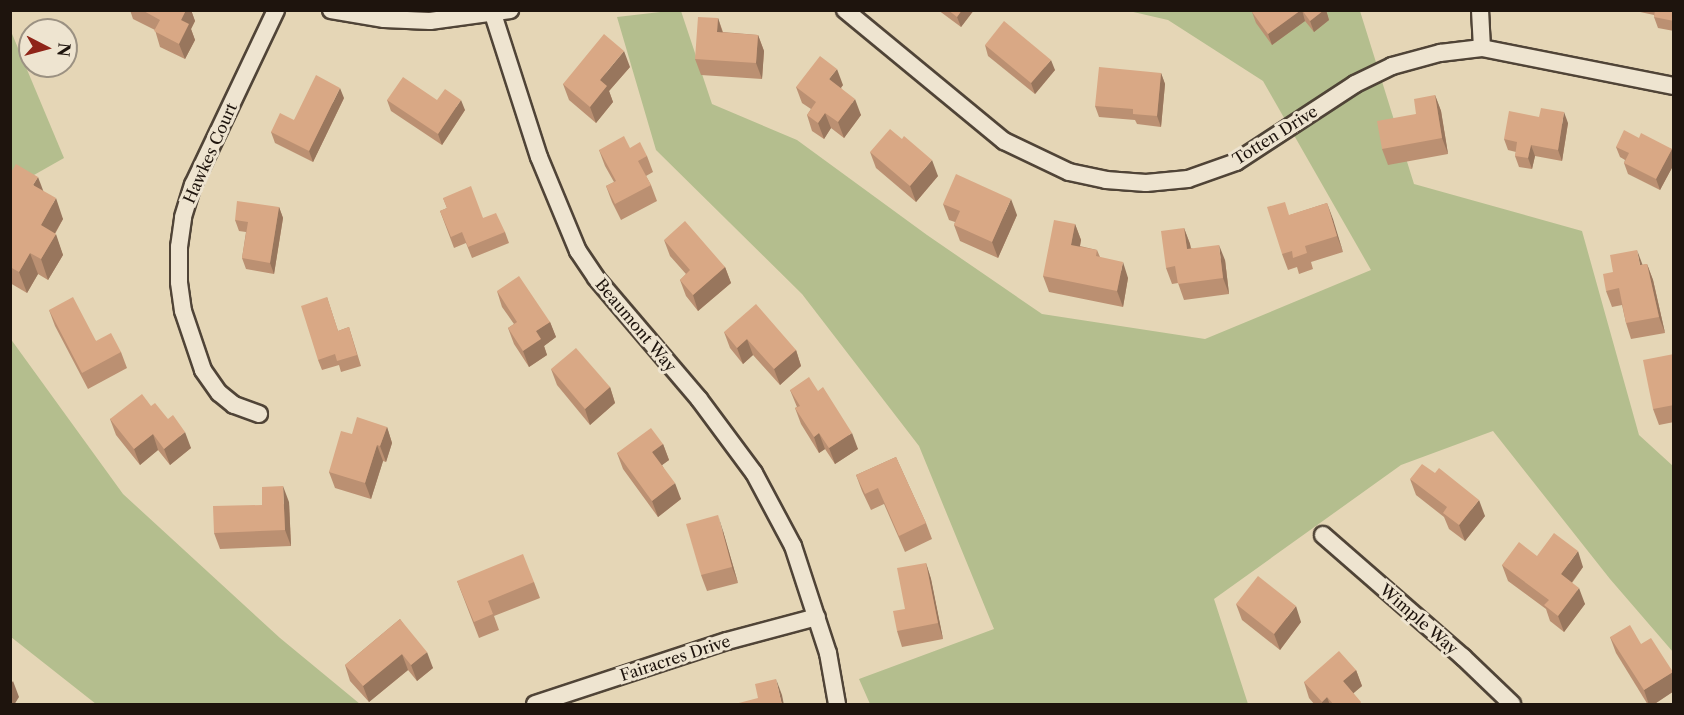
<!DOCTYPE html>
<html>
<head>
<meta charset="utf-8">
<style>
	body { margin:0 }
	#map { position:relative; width:1684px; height:715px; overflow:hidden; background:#e5d6b6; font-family:"Libre Caslon Text",serif }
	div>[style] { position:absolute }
	.green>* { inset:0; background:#b4be8e }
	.roads { filter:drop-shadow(2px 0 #504437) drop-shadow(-2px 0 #504437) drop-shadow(0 2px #504437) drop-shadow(0 -2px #504437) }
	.minor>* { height:16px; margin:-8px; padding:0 8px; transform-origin:8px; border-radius:8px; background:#eee4d0 }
	.wall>* { inset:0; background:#bb9072 }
	.shaded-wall>* { inset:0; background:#98765d }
	.building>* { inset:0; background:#d9a885 }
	span { translate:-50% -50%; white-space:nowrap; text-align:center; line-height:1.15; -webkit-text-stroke:6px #eee4d0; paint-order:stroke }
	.street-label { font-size:16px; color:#1e140d }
	.frame { position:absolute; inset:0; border:12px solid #1e140d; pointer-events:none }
	.north { position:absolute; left:18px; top:18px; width:60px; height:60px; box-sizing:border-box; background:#eee4d0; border:2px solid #9b9182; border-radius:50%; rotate:96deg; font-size:16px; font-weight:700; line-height:24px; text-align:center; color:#1e140d }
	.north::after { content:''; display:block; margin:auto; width:21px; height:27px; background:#8f2418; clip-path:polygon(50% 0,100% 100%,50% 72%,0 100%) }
</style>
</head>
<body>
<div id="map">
	<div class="green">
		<i style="clip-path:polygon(669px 11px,681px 11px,712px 104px,797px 140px,927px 235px,1042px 314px,1205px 339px,1371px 270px,1263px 81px,1168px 20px,1129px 11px,1360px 11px,1414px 184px,1582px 231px,1639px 435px,1673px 466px,1673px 652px,1610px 579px,1493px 431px,1401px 465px,1214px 599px,1248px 704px,870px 704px,859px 679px,994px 629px,919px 446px,802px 294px,656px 150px,617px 17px)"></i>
		<i style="clip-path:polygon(10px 29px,64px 158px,11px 188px)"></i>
		<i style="clip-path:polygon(10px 338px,123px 494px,280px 638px,360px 704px,96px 704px,11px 637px)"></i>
	</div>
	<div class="roads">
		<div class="minor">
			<i style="left:331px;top:10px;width:54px;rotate:9.6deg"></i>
			<i style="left:384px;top:19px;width:46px;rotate:2.5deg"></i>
			<i style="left:430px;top:21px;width:81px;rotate:-7.8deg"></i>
			<i style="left:845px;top:10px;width:206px;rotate:39.5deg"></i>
			<i style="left:1004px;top:141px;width:72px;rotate:25.5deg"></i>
			<i style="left:1069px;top:172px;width:38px;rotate:12deg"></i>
			<i style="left:1106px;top:180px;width:40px;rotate:4.3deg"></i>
			<i style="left:1146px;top:183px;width:42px;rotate:-5.4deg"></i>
			<i style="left:1188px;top:179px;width:51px;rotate:-19.5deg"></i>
			<i style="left:1236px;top:162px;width:142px;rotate:-33.2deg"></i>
			<i style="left:1355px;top:84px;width:41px;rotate:-25.9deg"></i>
			<i style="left:1392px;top:66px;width:50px;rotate:-15.2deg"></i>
			<i style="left:1440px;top:53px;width:42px;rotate:-6.8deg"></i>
			<i style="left:1482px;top:48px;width:196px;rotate:11.2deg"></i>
			<i style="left:1480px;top:10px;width:38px;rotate:87deg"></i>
			<i style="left:493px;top:14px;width:150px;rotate:72.2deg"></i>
			<i style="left:539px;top:157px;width:102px;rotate:67.5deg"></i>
			<i style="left:578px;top:251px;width:32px;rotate:56deg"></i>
			<i style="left:596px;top:278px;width:159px;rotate:49.6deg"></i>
			<i style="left:699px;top:399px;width:92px;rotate:53.4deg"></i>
			<i style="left:754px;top:473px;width:83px;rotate:61.9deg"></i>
			<i style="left:793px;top:546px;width:113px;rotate:71.9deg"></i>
			<i style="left:828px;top:653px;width:52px;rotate:80deg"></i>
			<i style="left:259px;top:414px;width:27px;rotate:-160deg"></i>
			<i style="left:234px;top:405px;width:19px;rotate:-141deg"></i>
			<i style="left:219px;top:393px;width:28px;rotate:-125deg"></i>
			<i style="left:203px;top:370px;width:62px;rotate:-108.7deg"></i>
			<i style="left:183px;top:311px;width:29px;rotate:-98deg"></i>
			<i style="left:179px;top:282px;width:35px;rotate:-90deg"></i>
			<i style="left:179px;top:247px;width:30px;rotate:-82deg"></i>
			<i style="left:183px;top:217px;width:34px;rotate:-73deg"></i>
			<i style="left:193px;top:185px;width:194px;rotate:-64.6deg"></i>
			<i style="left:1323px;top:535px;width:186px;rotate:41.1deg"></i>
			<i style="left:1463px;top:657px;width:68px;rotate:43.8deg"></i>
			<i style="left:535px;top:704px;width:202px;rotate:-18.2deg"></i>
			<i style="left:727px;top:641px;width:93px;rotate:-14.9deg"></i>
		</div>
	</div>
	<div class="wall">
		<i style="clip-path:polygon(130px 10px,191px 10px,195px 21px,191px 29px,195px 40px,185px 59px,160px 47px,155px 30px,133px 19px)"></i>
		<i style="clip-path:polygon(938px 10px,974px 10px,961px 27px)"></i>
		<i style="clip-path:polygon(1254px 10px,1326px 10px,1329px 20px,1314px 32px,1305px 21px,1272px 45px,1256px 23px,1252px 12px)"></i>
		<i style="clip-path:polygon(1631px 10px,1674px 10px,1674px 31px,1658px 28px,1654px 17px,1654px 15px)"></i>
		<i style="clip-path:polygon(718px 18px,723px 32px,758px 35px,764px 51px,762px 79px,701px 75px,695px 59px)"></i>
		<i style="clip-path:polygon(985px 45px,1055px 70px,1035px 94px,988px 56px)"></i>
		<i style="clip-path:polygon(630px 67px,609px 91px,613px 102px,596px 123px,569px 100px,563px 84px)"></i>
		<i style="clip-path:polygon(1161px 73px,1165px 84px,1161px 127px,1137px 124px,1135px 120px,1099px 117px,1095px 106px)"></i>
		<i style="clip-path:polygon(843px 85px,841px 88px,861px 115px,844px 138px,831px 128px,824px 139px,812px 131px,807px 115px,811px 109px,802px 103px,796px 87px)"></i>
		<i style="clip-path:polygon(1435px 95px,1441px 111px,1448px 154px,1388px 165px,1382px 149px)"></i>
		<i style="clip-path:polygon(344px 98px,313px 162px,275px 143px,271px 132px,294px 120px)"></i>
		<i style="clip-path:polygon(387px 100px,437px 100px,465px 110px,442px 145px,391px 111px)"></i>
		<i style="clip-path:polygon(1568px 123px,1562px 161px,1535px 156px,1532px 169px,1519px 167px,1515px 156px,1516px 152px,1508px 150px,1504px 139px)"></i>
		<i style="clip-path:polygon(1639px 138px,1672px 149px,1674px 154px,1674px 164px,1660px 190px,1628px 174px,1624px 163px,1625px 160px,1620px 157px,1616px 147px)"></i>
		<i style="clip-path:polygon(630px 148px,647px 156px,653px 172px,646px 176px,651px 185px,657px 201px,621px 220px,612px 202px,606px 186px,614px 182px,605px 166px,599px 150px)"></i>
		<i style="clip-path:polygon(870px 152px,938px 176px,916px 202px,876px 168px)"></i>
		<i style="clip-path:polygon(10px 174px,43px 191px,63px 219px,55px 234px,63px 255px,48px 280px,38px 274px,27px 293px,10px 283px)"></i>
		<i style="clip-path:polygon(443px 198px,483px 218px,505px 232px,509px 243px,472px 258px,466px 243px,454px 248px,440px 211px,447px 208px)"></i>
		<i style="clip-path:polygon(1327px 203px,1343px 252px,1311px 262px,1313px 269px,1299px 274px,1297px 267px,1288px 270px,1282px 254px,1290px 215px)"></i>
		<i style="clip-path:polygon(943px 204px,1017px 215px,998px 258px,960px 241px,954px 225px,955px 222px,949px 220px)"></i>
		<i style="clip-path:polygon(279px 207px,283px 218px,274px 274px,246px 269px,242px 258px,246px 232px,239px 231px,235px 220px)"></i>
		<i style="clip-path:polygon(1075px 224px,1081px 240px,1080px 246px,1097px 250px,1100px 257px,1128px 278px,1123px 307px,1049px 292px,1043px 276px)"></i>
		<i style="clip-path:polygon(1184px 228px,1190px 244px,1191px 248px,1225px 260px,1229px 294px,1184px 300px,1178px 283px,1172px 284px,1166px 268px)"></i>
		<i style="clip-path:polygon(664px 240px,725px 267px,731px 283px,698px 311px,686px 296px,680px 280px,686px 274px,670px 256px)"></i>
		<i style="clip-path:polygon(1647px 264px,1653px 280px,1665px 333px,1631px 339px,1626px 323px,1622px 305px,1612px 307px,1606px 291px,1642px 265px)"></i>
		<i style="clip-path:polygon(497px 291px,550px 322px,556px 337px,544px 346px,547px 355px,529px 367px,514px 344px,508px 328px,514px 324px,502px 307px)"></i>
		<i style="clip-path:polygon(327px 297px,338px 331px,349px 327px,361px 366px,341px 372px,339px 365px,322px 370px,318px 360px)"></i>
		<i style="clip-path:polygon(49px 310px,96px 341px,121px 352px,127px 368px,88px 389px,55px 326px)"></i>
		<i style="clip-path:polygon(724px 332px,796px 350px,801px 366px,780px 385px,753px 355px,743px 364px,730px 348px)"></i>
		<i style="clip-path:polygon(1674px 354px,1674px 422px,1659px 425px,1653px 409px)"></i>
		<i style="clip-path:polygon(551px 369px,610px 387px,615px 403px,590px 425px,557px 385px)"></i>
		<i style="clip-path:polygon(790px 390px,818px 391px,858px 449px,835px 464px,825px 449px,819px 453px,801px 424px,795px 408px,797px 407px)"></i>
		<i style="clip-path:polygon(151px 406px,191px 448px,170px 465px,158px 450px,140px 465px,116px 435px,110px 419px)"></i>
		<i style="clip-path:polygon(387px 427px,392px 443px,386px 462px,383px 461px,371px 499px,335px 488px,329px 472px,352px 434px)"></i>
		<i style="clip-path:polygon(663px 444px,669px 460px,662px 465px,681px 499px,658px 517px,623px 469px,617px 453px)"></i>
		<i style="clip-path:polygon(896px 457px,926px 523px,932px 539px,905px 552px,884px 504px,871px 510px,862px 491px,856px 475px)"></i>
		<i style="clip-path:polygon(1410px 479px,1485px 516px,1465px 541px,1449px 529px,1444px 517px,1416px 495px)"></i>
		<i style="clip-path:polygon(289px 502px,291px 546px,220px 549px,214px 533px)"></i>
		<i style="clip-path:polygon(723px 531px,738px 583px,707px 591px,701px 575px)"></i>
		<i style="clip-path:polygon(1537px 556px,1583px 567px,1572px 583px,1585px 604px,1564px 632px,1550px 621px,1546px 609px,1508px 581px,1502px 565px)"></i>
		<i style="clip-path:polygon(926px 563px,931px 579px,943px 639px,902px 647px,897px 631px)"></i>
		<i style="clip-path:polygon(457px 581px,534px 582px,540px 598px,494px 616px,499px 630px,479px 638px)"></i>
		<i style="clip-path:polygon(1236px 604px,1301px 622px,1280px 650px,1242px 620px)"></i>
		<i style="clip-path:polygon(400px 619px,433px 668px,417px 681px,408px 670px,369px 702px,350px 681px,345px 665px)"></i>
		<i style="clip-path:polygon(1610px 637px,1641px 644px,1673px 672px,1674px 691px,1653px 705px,1648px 705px,1616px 653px)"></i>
		<i style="clip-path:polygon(1356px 670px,1362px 686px,1353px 693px,1362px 705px,1315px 705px,1309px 698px,1304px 682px)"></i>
	</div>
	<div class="shaded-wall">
		<i style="clip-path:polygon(186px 10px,191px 10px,195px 21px,191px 29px,195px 40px,185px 59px,179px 44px,181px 20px)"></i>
		<i style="clip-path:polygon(962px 10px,974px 10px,961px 27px,957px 17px)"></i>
		<i style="clip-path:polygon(1301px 10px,1302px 10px,1305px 21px,1272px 45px,1268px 34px)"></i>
		<i style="clip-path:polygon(1324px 10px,1326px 10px,1329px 20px,1314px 32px,1310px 21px)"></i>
		<i style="clip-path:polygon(718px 18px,723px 34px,717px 32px)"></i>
		<i style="clip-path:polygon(758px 35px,764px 51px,762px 79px,756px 63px)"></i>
		<i style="clip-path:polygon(624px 51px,630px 67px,609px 91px,613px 102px,596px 123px,590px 107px,600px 80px)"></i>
		<i style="clip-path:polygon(1051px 60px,1055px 70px,1035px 94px,1031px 83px)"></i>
		<i style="clip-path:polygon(837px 69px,843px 85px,835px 95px,829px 79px)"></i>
		<i style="clip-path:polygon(1161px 73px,1165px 84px,1161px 127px,1157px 116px)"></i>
		<i style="clip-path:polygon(340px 88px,344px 98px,313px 162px,309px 151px)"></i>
		<i style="clip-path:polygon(1435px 95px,1441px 111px,1448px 154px,1442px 138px)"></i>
		<i style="clip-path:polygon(855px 99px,861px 115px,844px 138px,838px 122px)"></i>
		<i style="clip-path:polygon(461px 100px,465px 110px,442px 145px,438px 134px)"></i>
		<i style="clip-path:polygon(1564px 112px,1568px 123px,1562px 161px,1558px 150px)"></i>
		<i style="clip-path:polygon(825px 113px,831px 128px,824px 139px,818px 123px)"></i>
		<i style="clip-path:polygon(1531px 145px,1535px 156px,1532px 169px,1528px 158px)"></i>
		<i style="clip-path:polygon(1672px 149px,1674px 154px,1674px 164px,1660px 190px,1656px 179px)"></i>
		<i style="clip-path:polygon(932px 160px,938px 176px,916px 202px,910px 186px)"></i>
		<i style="clip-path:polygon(38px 177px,46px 198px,33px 185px)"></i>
		<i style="clip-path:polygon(56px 198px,63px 219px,48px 245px,41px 225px)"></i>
		<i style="clip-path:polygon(1011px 199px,1017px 215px,998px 258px,992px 242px)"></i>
		<i style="clip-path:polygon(1327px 203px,1333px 219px,1343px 252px,1337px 236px)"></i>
		<i style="clip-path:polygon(279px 207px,283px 218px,274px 274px,270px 263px)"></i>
		<i style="clip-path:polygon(1075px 224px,1081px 240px,1077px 261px,1071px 245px)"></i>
		<i style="clip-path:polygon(1184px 228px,1190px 244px,1193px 265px,1187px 249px)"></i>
		<i style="clip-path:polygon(56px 234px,63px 255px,48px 280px,41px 259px)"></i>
		<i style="clip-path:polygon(1219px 245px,1225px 260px,1229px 294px,1223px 278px)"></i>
		<i style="clip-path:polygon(1637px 250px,1643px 266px,1640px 265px)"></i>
		<i style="clip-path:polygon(30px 253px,38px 274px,27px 293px,19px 272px)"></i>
		<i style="clip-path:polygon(1123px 262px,1128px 278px,1123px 307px,1117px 291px)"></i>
		<i style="clip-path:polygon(1647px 264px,1653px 280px,1665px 333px,1659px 317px)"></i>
		<i style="clip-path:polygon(725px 267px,731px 283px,698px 311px,693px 295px)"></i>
		<i style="clip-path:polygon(550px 322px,556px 337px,544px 346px,547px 355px,529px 367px,523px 351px,536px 331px)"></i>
		<i style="clip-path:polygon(747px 339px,753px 355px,743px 364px,737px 348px)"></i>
		<i style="clip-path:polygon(796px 350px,801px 366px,780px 385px,774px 369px)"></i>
		<i style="clip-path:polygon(610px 387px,615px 403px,590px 425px,585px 409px)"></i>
		<i style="clip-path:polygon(387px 427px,392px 443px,386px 462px,380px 446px)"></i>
		<i style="clip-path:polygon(185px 432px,191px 448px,170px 465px,164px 449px)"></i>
		<i style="clip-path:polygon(819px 433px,825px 449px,819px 453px,814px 437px)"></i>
		<i style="clip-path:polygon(852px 433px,858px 449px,835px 464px,829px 448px)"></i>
		<i style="clip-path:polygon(153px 434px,158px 450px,140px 465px,134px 449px)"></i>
		<i style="clip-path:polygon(663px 444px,669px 460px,658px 468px,652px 452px)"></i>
		<i style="clip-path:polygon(377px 445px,383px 461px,371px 499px,365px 483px)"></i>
		<i style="clip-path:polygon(675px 483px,681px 499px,658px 517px,652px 501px)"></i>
		<i style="clip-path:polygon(283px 486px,289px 502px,291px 546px,285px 530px)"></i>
		<i style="clip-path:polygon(1479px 500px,1485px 516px,1465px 541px,1459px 525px)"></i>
		<i style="clip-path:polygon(718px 515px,723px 531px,738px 583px,732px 567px)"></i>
		<i style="clip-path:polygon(1578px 551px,1583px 567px,1566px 590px,1561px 574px)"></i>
		<i style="clip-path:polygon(926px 563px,931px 579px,943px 639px,938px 623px)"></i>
		<i style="clip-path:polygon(1579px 588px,1585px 604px,1564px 632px,1558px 616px)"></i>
		<i style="clip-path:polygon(1296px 606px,1301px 622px,1280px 650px,1274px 634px)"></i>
		<i style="clip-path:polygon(427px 652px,433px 668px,417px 681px,411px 665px)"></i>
		<i style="clip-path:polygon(402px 654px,408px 670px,369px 702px,363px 686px)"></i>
		<i style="clip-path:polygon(1356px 670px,1362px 686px,1349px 697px,1343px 681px)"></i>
		<i style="clip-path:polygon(1673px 672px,1674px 691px,1653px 705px,1649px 705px,1644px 690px)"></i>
		<i style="clip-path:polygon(776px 679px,782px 695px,784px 705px,782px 705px)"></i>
		<i style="clip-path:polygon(13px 681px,19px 697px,14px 705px,10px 705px,10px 685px)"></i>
		<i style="clip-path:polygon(1327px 697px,1330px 705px,1322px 705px,1322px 702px)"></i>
	</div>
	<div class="building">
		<i style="clip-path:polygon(142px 10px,186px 10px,181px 20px,189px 24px,179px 44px,154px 31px,160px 20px)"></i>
		<i style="clip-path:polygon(948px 10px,962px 10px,957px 17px)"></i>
		<i style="clip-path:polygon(1254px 10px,1301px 10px,1268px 34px,1252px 12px)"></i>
		<i style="clip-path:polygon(1302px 10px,1324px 10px,1310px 21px)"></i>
		<i style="clip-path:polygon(1655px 10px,1674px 10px,1674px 21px,1654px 17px)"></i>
		<i style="clip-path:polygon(698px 17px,718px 18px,717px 32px,758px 35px,756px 63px,695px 59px)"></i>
		<i style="clip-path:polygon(1004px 21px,1051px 60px,1031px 83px,985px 45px)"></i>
		<i style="clip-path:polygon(604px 34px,624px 51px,600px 80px,607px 86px,590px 107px,563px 84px)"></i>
		<i style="clip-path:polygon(820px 56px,837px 69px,829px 79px,855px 99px,838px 122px,825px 113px,818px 123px,807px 115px,816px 102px,796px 87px)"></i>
		<i style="clip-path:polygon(1099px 67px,1161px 73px,1157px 116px,1133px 114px,1133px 109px,1095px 106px)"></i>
		<i style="clip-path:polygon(316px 75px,340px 88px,309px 151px,271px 132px,280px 113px,294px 120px)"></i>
		<i style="clip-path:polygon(403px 77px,437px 100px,445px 89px,461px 100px,438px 134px,387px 100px)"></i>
		<i style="clip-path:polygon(1435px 95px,1442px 138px,1382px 149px,1377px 121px,1416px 114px,1414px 99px)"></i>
		<i style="clip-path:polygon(1541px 108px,1564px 112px,1558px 150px,1531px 145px,1528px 158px,1515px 156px,1517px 142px,1504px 139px,1509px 111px,1539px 117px)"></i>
		<i style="clip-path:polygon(890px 129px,902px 139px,904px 136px,932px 160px,910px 186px,870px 152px)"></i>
		<i style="clip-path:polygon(1624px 130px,1639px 138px,1641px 133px,1672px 149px,1656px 179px,1624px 163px,1629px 153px,1616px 147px)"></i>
		<i style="clip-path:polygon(624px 136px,630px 148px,640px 142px,647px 156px,638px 161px,651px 185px,615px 204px,606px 186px,616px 181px,599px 150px)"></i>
		<i style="clip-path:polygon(16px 164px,38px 177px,33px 185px,56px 198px,41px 225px,56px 234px,41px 259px,30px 253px,19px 272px,10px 267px,10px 174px)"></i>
		<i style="clip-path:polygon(956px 174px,1011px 199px,992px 242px,954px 225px,960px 211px,943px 204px)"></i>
		<i style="clip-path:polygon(471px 186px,483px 218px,496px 213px,505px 232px,468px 247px,462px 232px,451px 237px,440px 211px,447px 208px,443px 198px)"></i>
		<i style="clip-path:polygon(237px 201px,279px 207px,270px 263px,242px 258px,248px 222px,235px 220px)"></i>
		<i style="clip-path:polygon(1285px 202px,1289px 215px,1327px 203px,1337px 236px,1305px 246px,1307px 253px,1293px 258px,1292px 251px,1282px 254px,1267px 207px)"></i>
		<i style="clip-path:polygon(1054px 220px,1075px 224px,1071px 245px,1097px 250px,1096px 256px,1123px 262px,1117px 291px,1043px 276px)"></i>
		<i style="clip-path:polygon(685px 221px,725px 267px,693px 295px,680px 280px,690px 270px,664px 240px)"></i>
		<i style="clip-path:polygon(1184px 228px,1187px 249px,1219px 245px,1223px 278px,1178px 284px,1175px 266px,1166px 268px,1161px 231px)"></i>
		<i style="clip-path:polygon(1637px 250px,1640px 265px,1647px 264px,1659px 317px,1626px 323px,1619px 288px,1606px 291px,1603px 274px,1613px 272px,1610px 255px)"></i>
		<i style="clip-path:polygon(519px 276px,550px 322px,536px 331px,541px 339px,523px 351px,508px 328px,517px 322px,497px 291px)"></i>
		<i style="clip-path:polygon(73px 297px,96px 341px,111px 333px,121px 352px,82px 373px,49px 310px)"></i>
		<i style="clip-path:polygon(327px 297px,338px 331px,349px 327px,357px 355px,337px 361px,335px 354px,318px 360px,301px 306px)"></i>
		<i style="clip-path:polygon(756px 304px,796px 350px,774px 369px,747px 339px,737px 348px,724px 332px)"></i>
		<i style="clip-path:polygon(576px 348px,610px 387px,585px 409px,551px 369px)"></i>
		<i style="clip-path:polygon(1674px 354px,1674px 405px,1653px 409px,1643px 360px)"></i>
		<i style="clip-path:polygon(809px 377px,818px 391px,823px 387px,852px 433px,829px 448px,819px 433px,814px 437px,795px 408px,800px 406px,790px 390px)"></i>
		<i style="clip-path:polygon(142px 394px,151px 406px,155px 403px,168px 419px,173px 415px,185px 432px,164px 449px,153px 434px,134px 449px,110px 419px)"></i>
		<i style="clip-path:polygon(357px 417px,387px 427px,380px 446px,377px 445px,365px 483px,329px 472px,341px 431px,352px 434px)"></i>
		<i style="clip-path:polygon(651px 428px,663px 444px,652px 452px,675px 483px,652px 501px,617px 453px)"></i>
		<i style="clip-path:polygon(896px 457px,926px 523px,899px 536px,878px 488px,865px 494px,856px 475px)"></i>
		<i style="clip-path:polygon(1422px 464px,1435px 473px,1439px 468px,1479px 500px,1459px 525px,1443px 513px,1447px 507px,1410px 479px)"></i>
		<i style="clip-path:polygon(283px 486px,285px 530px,214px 533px,213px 506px,262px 505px,262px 487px)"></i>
		<i style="clip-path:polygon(718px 515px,732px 567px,701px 575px,686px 524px)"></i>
		<i style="clip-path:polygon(1554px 533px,1578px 551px,1561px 574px,1579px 588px,1558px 616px,1544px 605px,1549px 600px,1502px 565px,1519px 542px,1537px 556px)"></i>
		<i style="clip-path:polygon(523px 554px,534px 582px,488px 601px,493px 614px,474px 622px,457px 581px)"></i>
		<i style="clip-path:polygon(926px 563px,938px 623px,897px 631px,893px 611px,905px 609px,897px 568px)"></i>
		<i style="clip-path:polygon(1258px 576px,1296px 606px,1274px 634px,1236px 604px)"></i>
		<i style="clip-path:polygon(400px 619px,427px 652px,411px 665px,402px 654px,363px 686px,345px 665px)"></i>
		<i style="clip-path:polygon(1630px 625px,1641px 644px,1651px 638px,1673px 672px,1644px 690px,1610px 637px)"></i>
		<i style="clip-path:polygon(1339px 651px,1356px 670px,1343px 681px,1361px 702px,1359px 705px,1334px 705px,1327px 697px,1322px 702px,1304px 682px)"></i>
		<i style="clip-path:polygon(776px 679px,782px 705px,731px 705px,758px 698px,755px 684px)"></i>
	</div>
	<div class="street-label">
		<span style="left:1275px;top:135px;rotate:-32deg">Totten Drive</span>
		<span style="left:210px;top:153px;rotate:-66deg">Hawkes Court</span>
		<span style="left:636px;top:325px;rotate:50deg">Beaumont Way</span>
		<span style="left:1419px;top:619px;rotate:41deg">Wimple Way</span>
		<span style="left:675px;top:658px;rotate:-18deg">Fairacres Drive</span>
	</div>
	<div class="frame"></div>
	<div class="north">N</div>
</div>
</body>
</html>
